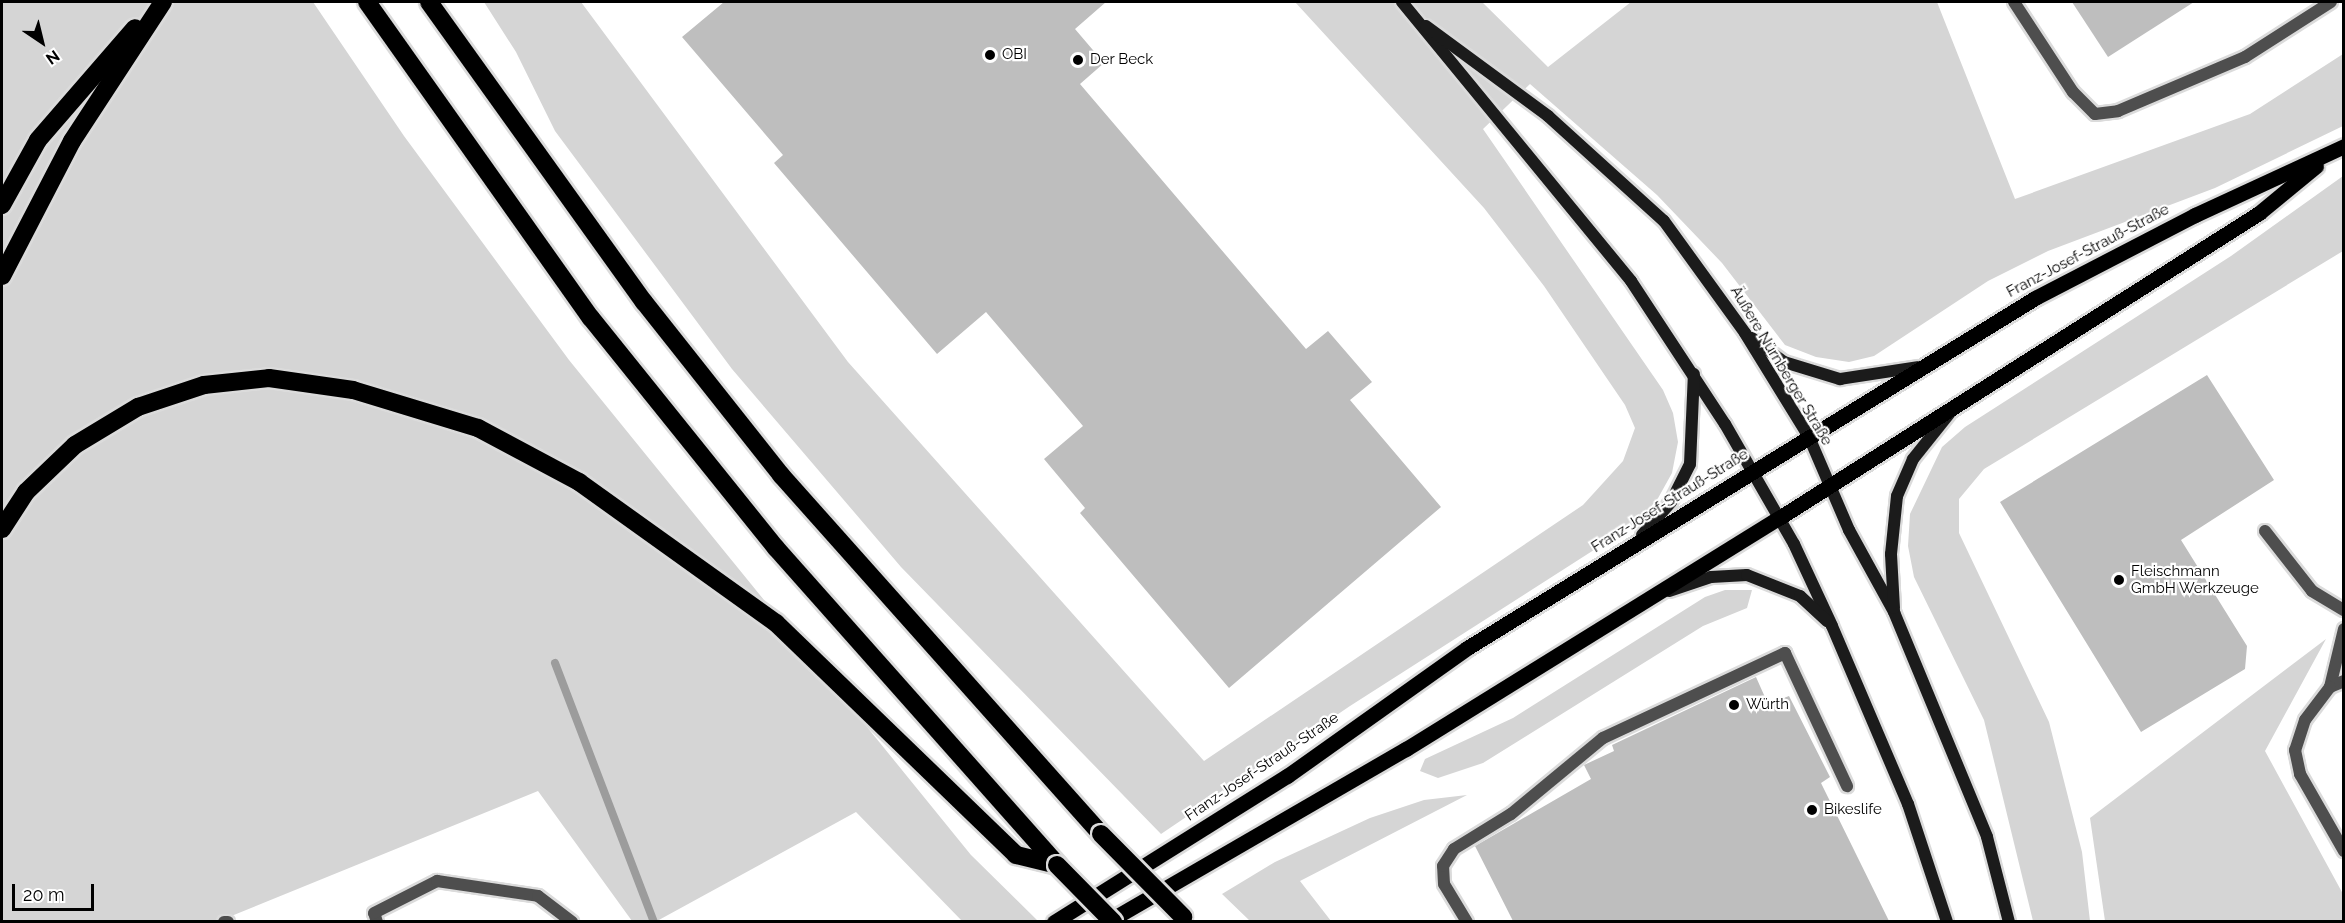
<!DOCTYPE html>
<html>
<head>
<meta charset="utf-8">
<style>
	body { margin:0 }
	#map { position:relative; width:2345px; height:923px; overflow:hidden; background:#fff; font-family:Raleway,sans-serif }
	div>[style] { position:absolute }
	.green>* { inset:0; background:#d5d5d5 }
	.stream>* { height:8px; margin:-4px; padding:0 4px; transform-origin:4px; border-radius:4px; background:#9c9c9c }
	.building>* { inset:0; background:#bebebe }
	.roads { filter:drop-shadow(2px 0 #dbdbdb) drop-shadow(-2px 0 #dbdbdb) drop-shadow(0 2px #dbdbdb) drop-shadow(0 -2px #dbdbdb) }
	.lane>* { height:12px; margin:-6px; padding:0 6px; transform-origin:6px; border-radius:6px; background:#4e4e4e }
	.street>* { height:12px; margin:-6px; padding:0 6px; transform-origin:6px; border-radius:6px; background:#4e4e4e }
	.secondary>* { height:12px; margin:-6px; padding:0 6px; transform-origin:6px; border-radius:6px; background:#1b1b1b }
	.primary>* { height:15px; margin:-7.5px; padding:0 7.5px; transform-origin:7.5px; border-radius:7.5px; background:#000 }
	.highway>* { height:18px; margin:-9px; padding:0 9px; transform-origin:9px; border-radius:9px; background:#000 }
	.bridges { filter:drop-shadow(2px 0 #dbdbdb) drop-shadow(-2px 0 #dbdbdb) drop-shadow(0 2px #dbdbdb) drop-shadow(0 -2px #dbdbdb) }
	.highway-bridge>* { height:18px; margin:-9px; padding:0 9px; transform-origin:9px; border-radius:9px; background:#000 }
	.dots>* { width:16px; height:16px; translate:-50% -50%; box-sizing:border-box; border:3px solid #fff; border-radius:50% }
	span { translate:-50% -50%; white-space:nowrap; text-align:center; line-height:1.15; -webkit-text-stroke:4.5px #fff; paint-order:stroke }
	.poi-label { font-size:15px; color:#000 }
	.left { translate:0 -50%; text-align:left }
	.street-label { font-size:15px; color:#000 }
	.frame { position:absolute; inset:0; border:3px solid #000; pointer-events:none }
	.north { position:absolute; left:12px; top:12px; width:60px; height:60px; -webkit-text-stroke:4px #fff; paint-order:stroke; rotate:145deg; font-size:16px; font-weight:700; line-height:24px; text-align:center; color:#000 }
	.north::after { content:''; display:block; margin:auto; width:21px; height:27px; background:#000; clip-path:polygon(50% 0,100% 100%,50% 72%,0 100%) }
	.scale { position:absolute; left:12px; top:884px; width:82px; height:27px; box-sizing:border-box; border:3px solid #000; border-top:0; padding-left:8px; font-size:18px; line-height:21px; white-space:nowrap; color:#000; -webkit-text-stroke:4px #fff; paint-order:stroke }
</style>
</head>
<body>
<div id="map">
	<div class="green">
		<i style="clip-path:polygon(2px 2px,313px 2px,404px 136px,569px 360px,971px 855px,1038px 921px,962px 921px,856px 812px,657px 921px,632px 921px,538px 791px,219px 921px,2px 922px)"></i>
		<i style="clip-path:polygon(484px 2px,581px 2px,848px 362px,1204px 761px,1583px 505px,1623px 461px,1635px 428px,1625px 405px,1544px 286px,1484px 208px,1295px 2px,1482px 2px,1548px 67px,1631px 2px,1937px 2px,2015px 199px,2250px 114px,2343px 54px,2343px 126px,2215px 188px,2048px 251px,1988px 281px,1874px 356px,1849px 362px,1816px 357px,1785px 345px,1722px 263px,1657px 195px,1530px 84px,1483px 129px,1663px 390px,1673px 413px,1678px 442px,1672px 473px,1657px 500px,1636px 523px,1350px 706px,1161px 834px,901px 567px,732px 369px,555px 131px,516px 52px)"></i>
		<i style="clip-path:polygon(2343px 176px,2343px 251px,1984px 469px,1959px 499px,1959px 533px,2049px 722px,2082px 852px,2090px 921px,2033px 921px,1984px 720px,1914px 577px,1908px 546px,1910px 514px,1942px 447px,1965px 427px,2231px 256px)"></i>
		<i style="clip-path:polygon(1725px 590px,1752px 590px,1747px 608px,1703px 626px,1483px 763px,1438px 778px,1420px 771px,1425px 759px,1513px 718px,1705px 597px)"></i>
		<i style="clip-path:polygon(2326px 639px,2265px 751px,2343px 894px,2343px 921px,2105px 921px,2090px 818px)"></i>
		<i style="clip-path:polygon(1467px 795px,1300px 881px,1331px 921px,1250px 921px,1222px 894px,1275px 862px,1370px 818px,1424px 800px)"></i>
	</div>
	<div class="stream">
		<i style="left:555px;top:663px;width:277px;rotate:69.1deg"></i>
	</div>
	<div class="building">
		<i style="clip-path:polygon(724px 2px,1106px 2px,1075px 29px,1104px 63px,1080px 84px,1306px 349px,1328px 331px,1372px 382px,1350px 400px,1441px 507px,1229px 688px,1080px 513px,1085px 508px,1044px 459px,1083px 426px,986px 312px,937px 354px,774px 163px,783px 155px,682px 37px)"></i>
		<i style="clip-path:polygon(2072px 2px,2194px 2px,2108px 57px)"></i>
		<i style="clip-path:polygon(2207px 375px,2274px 480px,2181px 540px,2247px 646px,2245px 669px,2141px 732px,2000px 502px)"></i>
		<i style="clip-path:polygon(1756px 677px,1768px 704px,1789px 696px,1830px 777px,1821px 783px,1889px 921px,1513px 921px,1475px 846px,1591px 779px,1584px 765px,1614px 751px,1612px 745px)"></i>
	</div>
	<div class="roads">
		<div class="lane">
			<i style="left:2014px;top:2px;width:108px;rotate:56.8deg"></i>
			<i style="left:2073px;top:92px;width:31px;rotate:45deg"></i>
			<i style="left:2095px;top:114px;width:23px;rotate:-7deg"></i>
			<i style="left:2118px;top:111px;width:138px;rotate:-23deg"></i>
			<i style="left:2245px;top:57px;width:102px;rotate:-32.6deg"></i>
			<i style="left:2265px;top:531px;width:76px;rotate:51.9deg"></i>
			<i style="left:2312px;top:591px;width:37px;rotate:31deg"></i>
			<i style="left:224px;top:922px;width:4px"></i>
			<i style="left:377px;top:922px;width:9px;rotate:-108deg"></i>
			<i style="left:374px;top:913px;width:71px;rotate:-26.9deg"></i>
			<i style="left:437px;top:881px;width:102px;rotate:8.4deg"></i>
			<i style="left:538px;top:896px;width:43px;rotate:37.4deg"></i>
		</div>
		<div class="street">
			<i style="left:2344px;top:629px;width:60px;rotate:103.6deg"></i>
			<i style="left:2330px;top:687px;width:15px;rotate:-23deg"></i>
			<i style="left:2330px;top:687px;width:41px;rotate:127.1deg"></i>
			<i style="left:2305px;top:720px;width:32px;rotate:108deg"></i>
			<i style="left:2295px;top:750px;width:25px;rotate:78deg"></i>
			<i style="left:2300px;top:774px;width:89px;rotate:60.3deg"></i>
			<i style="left:1467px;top:922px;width:44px;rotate:-121.2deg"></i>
			<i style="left:1444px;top:884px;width:18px;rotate:-93deg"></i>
			<i style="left:1443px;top:866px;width:20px;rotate:-57deg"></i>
			<i style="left:1454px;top:849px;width:67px;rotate:-31.6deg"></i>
			<i style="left:1511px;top:814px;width:119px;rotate:-39.6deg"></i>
			<i style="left:1603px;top:738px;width:201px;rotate:-25deg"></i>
			<i style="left:1785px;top:653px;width:147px;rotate:65deg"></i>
		</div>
		<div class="secondary">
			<i style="left:1402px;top:2px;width:361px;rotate:50.6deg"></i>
			<i style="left:1631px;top:281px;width:171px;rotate:56.7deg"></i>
			<i style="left:1725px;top:424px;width:138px;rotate:60.1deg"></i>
			<i style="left:1794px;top:544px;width:90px;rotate:65.1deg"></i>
			<i style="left:1832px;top:626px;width:194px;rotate:66.9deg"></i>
			<i style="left:1908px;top:804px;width:124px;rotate:71.7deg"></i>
			<i style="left:1426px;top:26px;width:152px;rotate:36.4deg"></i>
			<i style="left:1548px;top:116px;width:156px;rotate:42.2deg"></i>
			<i style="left:1664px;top:221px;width:138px;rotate:54.1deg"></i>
			<i style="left:1745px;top:333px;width:122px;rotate:58.4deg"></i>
			<i style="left:1809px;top:437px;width:101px;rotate:66.7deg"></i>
			<i style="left:1849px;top:530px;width:94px;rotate:61.2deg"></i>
			<i style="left:1894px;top:612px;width:243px;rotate:67.5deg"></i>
			<i style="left:1987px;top:837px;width:88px;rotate:75.5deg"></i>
			<i style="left:1752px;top:338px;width:40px;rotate:37deg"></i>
			<i style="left:1784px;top:362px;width:59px;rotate:16.9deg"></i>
			<i style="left:1840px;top:379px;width:79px;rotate:-8.7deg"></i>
			<i style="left:1642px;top:535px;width:44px;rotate:-48.7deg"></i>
			<i style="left:1671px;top:502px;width:42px;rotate:-63.4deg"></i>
			<i style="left:1690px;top:464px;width:90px;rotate:-87.5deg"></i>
			<i style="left:1669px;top:591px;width:44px;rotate:-18.4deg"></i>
			<i style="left:1711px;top:577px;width:36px;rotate:-3deg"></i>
			<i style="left:1747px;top:575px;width:57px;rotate:21.6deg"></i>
			<i style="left:1800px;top:596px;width:37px;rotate:43deg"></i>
			<i style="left:1894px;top:608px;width:54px;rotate:-93.2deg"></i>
			<i style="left:1891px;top:554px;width:58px;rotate:-84.1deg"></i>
			<i style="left:1897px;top:496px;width:40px;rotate:-66.6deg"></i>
			<i style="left:1913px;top:459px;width:58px;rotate:-51.3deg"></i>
		</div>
		<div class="primary">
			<i style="left:1054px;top:922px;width:275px;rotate:-32.1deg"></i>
			<i style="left:1287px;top:776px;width:221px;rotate:-35.4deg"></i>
			<i style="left:1467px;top:648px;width:667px;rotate:-31.64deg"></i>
			<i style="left:2035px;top:298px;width:180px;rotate:-27.4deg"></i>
			<i style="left:2195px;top:215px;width:164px;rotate:-24.8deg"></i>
			<i style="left:1107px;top:922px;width:345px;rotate:-30.1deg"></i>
			<i style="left:1406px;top:749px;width:439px;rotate:-31.8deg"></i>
			<i style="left:1779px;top:518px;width:569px;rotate:-32.43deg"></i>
			<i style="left:2259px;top:213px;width:74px;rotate:-39.5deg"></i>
		</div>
		<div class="highway">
			<i style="left:367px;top:2px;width:387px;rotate:54.7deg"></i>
			<i style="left:591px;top:318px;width:295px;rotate:51.2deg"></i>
			<i style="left:776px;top:548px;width:424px;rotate:48.4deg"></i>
			<i style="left:429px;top:2px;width:369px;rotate:54.4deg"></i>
			<i style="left:644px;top:302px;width:221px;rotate:51.6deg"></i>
			<i style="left:781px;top:475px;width:481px;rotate:48.3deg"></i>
			<i style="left:2px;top:205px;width:74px;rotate:-61deg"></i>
			<i style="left:38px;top:140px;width:148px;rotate:-49.1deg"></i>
			<i style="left:2px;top:276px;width:152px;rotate:-62.6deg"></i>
			<i style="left:72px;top:141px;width:166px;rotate:-56.8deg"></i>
			<i style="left:2px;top:529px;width:44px;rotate:-57deg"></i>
			<i style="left:26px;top:492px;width:68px;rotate:-43.8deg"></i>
			<i style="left:75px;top:445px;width:74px;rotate:-31.1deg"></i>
			<i style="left:138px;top:407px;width:70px;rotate:-18.4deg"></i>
			<i style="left:204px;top:385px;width:65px;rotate:-6.1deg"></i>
			<i style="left:269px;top:378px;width:85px;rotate:8.1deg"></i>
			<i style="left:353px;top:390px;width:131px;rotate:16.9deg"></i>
			<i style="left:478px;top:428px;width:115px;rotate:28.1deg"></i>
			<i style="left:579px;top:482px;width:242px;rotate:35.6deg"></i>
			<i style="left:776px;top:623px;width:334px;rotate:44deg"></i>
			<i style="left:1016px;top:855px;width:42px;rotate:13.7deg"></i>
		</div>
	</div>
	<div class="bridges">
		<div class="highway-bridge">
			<i style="left:1101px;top:834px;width:117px;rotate:45.3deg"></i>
			<i style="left:1057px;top:865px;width:80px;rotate:45.5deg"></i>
		</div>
	</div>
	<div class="dots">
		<i style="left:990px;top:55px;background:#000"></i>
		<i style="left:1078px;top:60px;background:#000"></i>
		<i style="left:2119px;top:580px;background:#000"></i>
		<i style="left:1734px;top:705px;background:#000"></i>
		<i style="left:1812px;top:810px;background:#000"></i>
	</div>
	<div class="poi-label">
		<span class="left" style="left:1002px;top:55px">OBI</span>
		<span class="left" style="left:1090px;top:60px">Der Beck</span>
		<span class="left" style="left:2131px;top:580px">Fleischmann<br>GmbH Werkzeuge</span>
		<span class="left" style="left:1746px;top:705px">Würth</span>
		<span class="left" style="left:1824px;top:810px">Bikeslife</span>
	</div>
	<div class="street-label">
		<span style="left:2088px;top:251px;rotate:-28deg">Franz-Josef-Strauß-Straße</span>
		<span style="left:1781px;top:366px;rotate:59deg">Äußere Nürnberger Straße</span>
		<span style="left:1670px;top:501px;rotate:-32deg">Franz-Josef-Strauß-Straße</span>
		<span style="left:1262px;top:767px;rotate:-34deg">Franz-Josef-Strauß-Straße</span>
	</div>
	<div class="frame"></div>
	<div class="north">N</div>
	<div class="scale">20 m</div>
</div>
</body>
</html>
